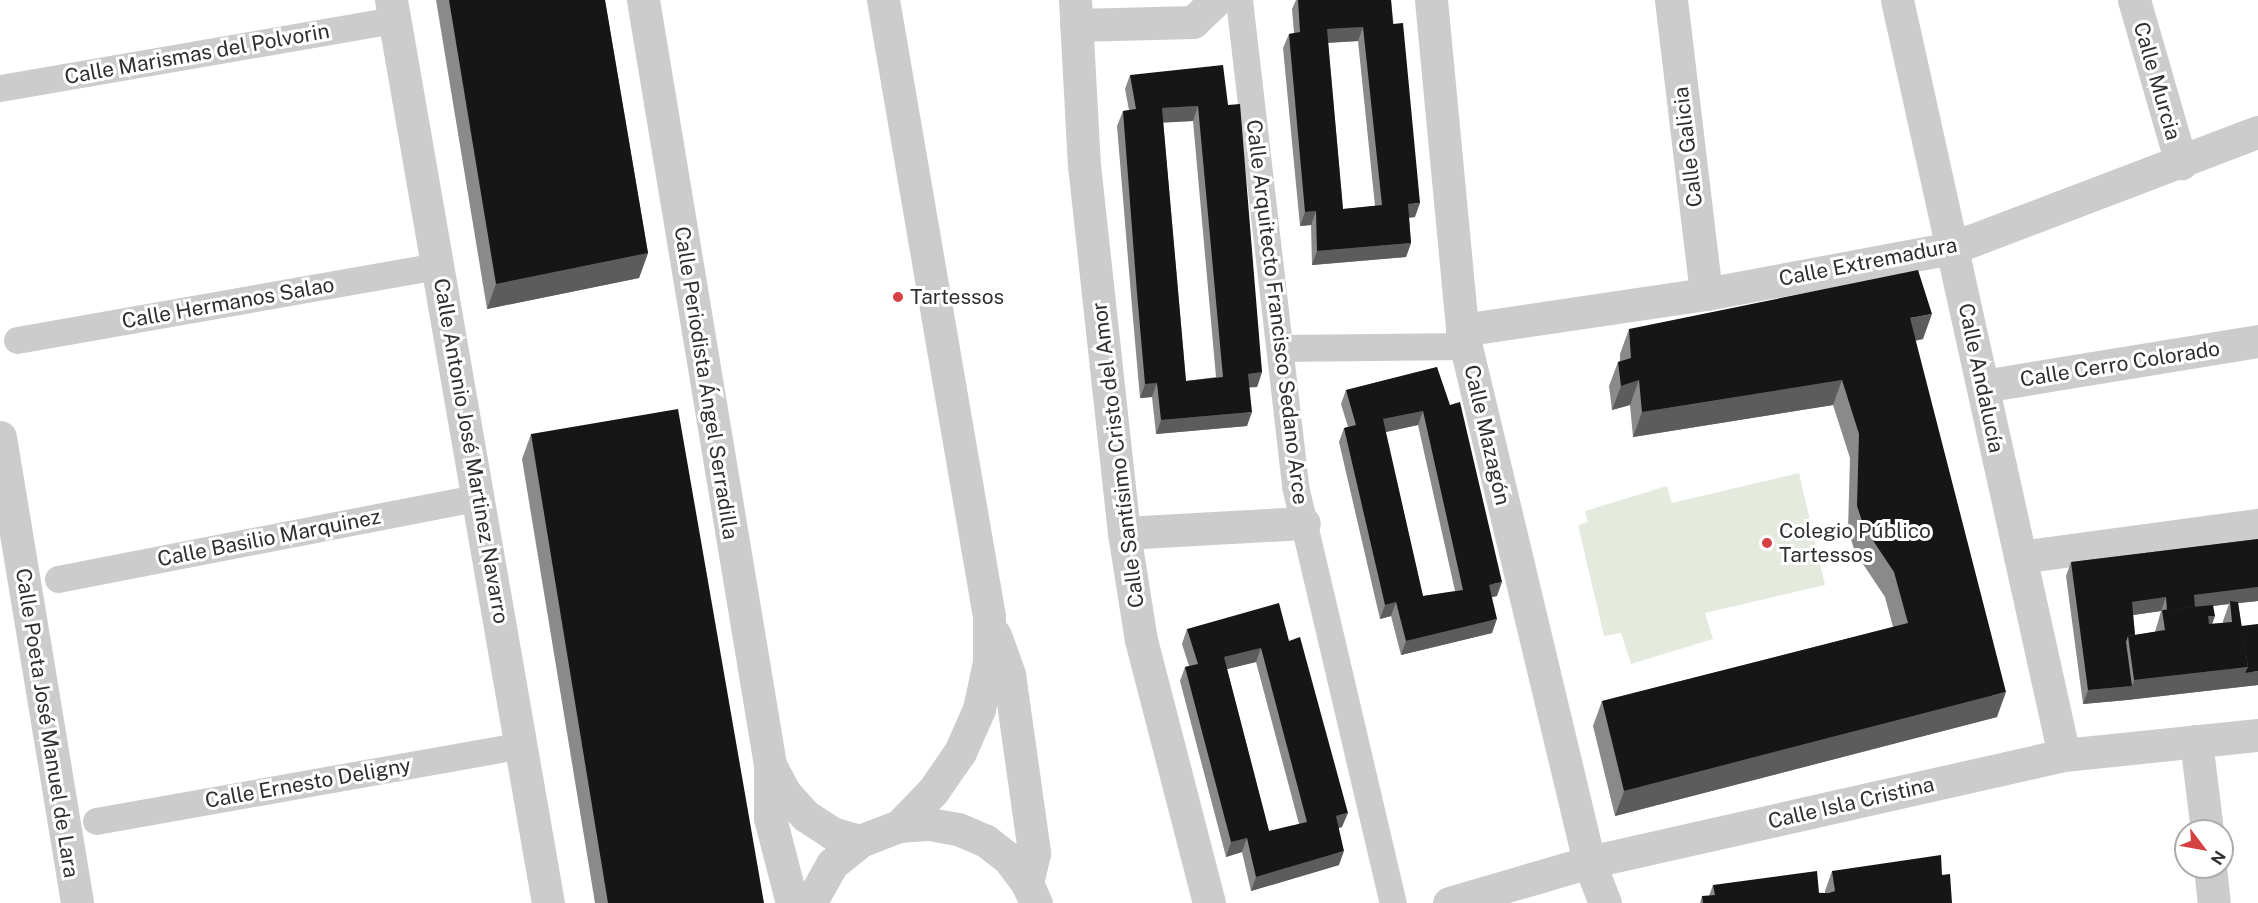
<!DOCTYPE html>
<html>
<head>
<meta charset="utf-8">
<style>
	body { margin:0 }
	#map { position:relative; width:2258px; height:903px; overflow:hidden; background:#fff; font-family:"Public Sans",sans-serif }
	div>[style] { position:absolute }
	.green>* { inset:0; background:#e4ebde }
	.pedestrian>* { height:27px; margin:-13.5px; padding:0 13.5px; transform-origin:13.5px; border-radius:13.5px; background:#ccc }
	.minor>* { height:33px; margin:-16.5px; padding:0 16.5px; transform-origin:16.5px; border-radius:16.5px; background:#ccc }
	.tertiary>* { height:33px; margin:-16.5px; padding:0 16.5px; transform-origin:16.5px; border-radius:16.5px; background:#ccc }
	.wall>* { inset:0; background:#8a8a8a }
	.shaded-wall>* { inset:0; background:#5c5c5c }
	.building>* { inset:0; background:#161616 }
	.dots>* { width:16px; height:16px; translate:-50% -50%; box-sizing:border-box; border:3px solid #fff; border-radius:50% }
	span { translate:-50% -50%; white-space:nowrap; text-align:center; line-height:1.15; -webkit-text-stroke:6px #fff; paint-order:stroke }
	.street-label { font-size:21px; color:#2f2f2f }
	.poi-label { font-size:21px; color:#2f2f2f }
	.left { translate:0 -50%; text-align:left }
	.north { position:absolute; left:2174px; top:819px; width:60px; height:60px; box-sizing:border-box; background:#fff; border:2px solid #acacac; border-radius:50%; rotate:122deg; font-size:16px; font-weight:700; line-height:24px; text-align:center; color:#2f2f2f }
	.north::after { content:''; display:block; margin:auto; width:21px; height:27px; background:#d64143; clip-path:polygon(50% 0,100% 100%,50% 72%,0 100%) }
</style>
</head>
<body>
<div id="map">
	<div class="green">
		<i style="clip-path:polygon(1799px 473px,1825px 585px,1705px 613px,1713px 639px,1631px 664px,1621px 633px,1604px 636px,1578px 525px,1588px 522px,1585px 511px,1667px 486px,1672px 503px)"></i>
	</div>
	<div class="pedestrian">
		<i style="left:1239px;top:0;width:489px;rotate:83.4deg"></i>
		<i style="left:1295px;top:486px;width:428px;rotate:76.8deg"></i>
		<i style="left:0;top:88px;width:401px;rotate:-9.8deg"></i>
		<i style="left:17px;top:340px;width:427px;rotate:-10deg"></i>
		<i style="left:1280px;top:348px;width:186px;rotate:-0.6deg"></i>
		<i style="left:58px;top:579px;width:429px;rotate:-11deg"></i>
		<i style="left:96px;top:821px;width:432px;rotate:-10.1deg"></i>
	</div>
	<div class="minor">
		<i style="left:391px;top:0;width:917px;rotate:80.14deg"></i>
		<i style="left:643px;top:0;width:775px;rotate:80.57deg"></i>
		<i style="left:770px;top:765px;width:53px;rotate:90deg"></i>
		<i style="left:770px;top:818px;width:88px;rotate:75.5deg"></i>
		<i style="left:1075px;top:0;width:165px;rotate:86.9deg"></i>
		<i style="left:1084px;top:165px;width:370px;rotate:83.8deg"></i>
		<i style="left:1124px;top:533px;width:108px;rotate:81deg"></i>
		<i style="left:1141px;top:640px;width:272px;rotate:75.5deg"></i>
		<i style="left:1671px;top:0;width:296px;rotate:83.2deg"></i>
		<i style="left:1897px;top:0;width:773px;rotate:77.53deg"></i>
		<i style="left:2134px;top:0;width:170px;rotate:73.9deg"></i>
		<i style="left:1076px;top:25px;width:117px;rotate:-1.5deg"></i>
		<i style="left:1193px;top:22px;width:32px;rotate:-44deg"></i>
		<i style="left:1462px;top:330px;width:247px;rotate:-8.4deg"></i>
		<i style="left:1706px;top:294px;width:250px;rotate:-10.6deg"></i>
		<i style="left:1952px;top:248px;width:327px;rotate:-20.8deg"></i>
		<i style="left:1983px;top:386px;width:279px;rotate:-9.3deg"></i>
		<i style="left:0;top:437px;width:472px;rotate:80.6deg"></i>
		<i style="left:1124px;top:533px;width:180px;rotate:-3.2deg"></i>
		<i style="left:2020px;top:557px;width:240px;rotate:-7.7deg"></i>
		<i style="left:770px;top:765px;width:32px;rotate:62deg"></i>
		<i style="left:785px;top:793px;width:31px;rotate:48deg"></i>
		<i style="left:806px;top:816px;width:31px;rotate:33deg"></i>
		<i style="left:832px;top:833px;width:29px;rotate:16deg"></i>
	</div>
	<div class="tertiary">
		<i style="left:883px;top:0;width:625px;rotate:80.24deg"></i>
		<i style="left:989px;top:616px;width:46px;rotate:90deg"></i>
		<i style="left:989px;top:662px;width:48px;rotate:102deg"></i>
		<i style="left:979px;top:709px;width:47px;rotate:113.8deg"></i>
		<i style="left:960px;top:752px;width:47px;rotate:124.7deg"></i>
		<i style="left:933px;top:791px;width:49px;rotate:134.2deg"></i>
		<i style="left:1431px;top:0;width:331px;rotate:84.6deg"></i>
		<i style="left:1462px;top:330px;width:547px;rotate:76.57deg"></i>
		<i style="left:1589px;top:862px;width:44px;rotate:68.7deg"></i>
		<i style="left:995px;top:635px;width:41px;rotate:70.3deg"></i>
		<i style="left:1009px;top:674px;width:181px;rotate:82deg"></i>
		<i style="left:1034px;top:853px;width:31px;rotate:103deg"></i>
		<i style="left:2196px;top:741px;width:91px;rotate:83deg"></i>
		<i style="left:2210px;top:867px;width:36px;rotate:84deg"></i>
		<i style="left:810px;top:903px;width:45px;rotate:-60.6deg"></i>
		<i style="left:832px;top:864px;width:36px;rotate:-39deg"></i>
		<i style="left:860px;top:841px;width:42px;rotate:-21deg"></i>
		<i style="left:899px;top:826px;width:30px;rotate:-4deg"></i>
		<i style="left:929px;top:824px;width:29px;rotate:10deg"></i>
		<i style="left:958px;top:829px;width:30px;rotate:23deg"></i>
		<i style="left:986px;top:841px;width:29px;rotate:38deg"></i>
		<i style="left:1009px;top:859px;width:30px;rotate:53deg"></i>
		<i style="left:1027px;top:883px;width:22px;rotate:66deg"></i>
		<i style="left:1449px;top:903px;width:146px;rotate:-16.3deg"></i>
		<i style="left:1589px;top:862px;width:487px;rotate:-12.7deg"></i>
		<i style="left:2064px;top:755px;width:195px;rotate:-5.9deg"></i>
	</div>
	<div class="wall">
		<i style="clip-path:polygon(436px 0,605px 0,648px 253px,639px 278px,487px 309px)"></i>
		<i style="clip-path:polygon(evenodd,1296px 0,1391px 0,1415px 217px,1409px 218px,1411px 243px,1406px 257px,1312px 265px,1311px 225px,1300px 226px,1283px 48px,1289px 34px,1294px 33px,1292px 9px,1296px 0,1358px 41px,1375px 206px,1343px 209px,1328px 43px,1358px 41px)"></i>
		<i style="clip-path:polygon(evenodd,1130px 75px,1228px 105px,1262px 372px,1257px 387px,1249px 387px,1247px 426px,1156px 434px,1152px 397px,1140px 398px,1132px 307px,1117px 126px,1123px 111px,1129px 110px,1125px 89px,1130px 75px,1193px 121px,1216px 377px,1186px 381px,1163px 122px,1193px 121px)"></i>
		<i style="clip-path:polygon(1629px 329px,1923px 339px,1915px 341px,1997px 717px,1615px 816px,1593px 726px,1602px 701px,1893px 627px,1885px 597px,1855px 552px,1848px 530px,1850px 458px,1833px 405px,1633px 437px,1630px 405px,1612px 410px,1609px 386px,1618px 362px,1620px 361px,1620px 354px)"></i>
		<i style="clip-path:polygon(evenodd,1437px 367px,1497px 596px,1492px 597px,1492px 633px,1401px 655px,1391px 616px,1380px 619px,1339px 442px,1344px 428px,1348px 427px,1341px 404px,1346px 390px,1437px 367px,1418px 425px,1455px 591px,1423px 596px,1385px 432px,1418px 425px)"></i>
		<i style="clip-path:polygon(531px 434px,764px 903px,595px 903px,522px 459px)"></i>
		<i style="clip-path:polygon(evenodd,2258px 539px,2258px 601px,2238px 603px,2241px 626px,2258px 685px,2127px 700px,2083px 704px,2066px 576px,2071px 562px,2258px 539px,2229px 604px,2223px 621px,2223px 623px,2212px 624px,2213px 606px,2229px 604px,2258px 539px,2161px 611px,2155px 632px,2135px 635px,2133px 615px,2161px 611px)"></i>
		<i style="clip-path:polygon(evenodd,1187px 629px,1289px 641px,1342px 827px,1339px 828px,1339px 865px,1251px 891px,1242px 852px,1226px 857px,1180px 681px,1185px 667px,1189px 666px,1182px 644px,1187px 629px,1256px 662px,1299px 824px,1269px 831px,1227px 669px,1256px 662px)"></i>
		<i style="clip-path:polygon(1832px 871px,1942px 875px,1952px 903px,1700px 903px,1702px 896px,1709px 896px,1713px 885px,1825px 893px,1825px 891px)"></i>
	</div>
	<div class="shaded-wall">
		<i style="clip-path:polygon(1363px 27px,1358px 41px,1321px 43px,1327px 29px)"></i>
		<i style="clip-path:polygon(1198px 106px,1193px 121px,1157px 123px,1162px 108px)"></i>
		<i style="clip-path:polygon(1420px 203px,1415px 217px,1403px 218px,1408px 204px)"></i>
		<i style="clip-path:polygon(1316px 211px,1311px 225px,1300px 226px,1305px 212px)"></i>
		<i style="clip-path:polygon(1411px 243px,1406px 257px,1312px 265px,1317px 251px)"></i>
		<i style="clip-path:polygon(648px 253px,639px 278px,487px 309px,496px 284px)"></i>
		<i style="clip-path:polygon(1932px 314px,1923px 339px,1900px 343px,1910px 318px)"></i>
		<i style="clip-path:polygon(1262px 372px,1257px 387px,1243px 388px,1248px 374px)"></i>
		<i style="clip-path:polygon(1639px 380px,1630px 405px,1612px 410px,1621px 386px)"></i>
		<i style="clip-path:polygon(1842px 380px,1833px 405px,1633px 437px,1642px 412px)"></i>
		<i style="clip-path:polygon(1157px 383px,1152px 397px,1140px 398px,1145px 384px)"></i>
		<i style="clip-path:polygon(1423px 411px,1418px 425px,1377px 434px,1383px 419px)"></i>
		<i style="clip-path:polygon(1252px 412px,1247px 426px,1156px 434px,1161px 420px)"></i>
		<i style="clip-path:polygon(1502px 582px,1497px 596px,1484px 599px,1489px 585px)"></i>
		<i style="clip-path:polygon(2258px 587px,2258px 601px,2230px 604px,2230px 601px,2229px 604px,2188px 609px,2194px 595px)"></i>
		<i style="clip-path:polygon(2166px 597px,2161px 611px,2126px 616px,2132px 602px)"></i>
		<i style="clip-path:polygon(1396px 602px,1391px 616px,1380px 619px,1385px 605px)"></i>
		<i style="clip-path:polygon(2208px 616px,2215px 616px,2208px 636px)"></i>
		<i style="clip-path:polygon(1497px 619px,1492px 633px,1401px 655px,1406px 641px)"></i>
		<i style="clip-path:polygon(1261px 648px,1256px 662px,1219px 671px,1224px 657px)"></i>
		<i style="clip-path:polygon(2248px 667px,2240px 687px,2127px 700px,2083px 704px,2088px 690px,2132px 686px,2134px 680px)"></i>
		<i style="clip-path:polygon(2258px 671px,2258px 685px,2240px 687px,2245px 673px)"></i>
		<i style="clip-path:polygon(2006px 692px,1997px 717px,1615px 816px,1624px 791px)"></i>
		<i style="clip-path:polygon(1348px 813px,1342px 827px,1331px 830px,1336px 816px)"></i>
		<i style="clip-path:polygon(1247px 838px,1242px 852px,1226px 857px,1231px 842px)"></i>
		<i style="clip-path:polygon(1344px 851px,1339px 865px,1251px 891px,1256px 877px)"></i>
	</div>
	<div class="building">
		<i style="clip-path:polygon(449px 0,605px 0,648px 253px,496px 284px)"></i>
		<i style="clip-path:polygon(evenodd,1298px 0,1391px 0,1393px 24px,1403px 23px,1420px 203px,1408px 204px,1411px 243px,1317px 251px,1316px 211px,1305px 212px,1289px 34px,1300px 32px,1298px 0,1363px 27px,1382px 205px,1343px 209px,1327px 29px,1363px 27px)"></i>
		<i style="clip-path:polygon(evenodd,1223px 65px,1228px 105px,1240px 104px,1262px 372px,1248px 374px,1252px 412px,1161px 420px,1157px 383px,1145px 384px,1137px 293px,1123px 111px,1136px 109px,1130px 75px,1223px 65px,1198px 106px,1223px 377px,1186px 381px,1162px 108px,1198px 106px)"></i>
		<i style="clip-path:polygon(1918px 270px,1932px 314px,1910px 318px,2006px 692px,1624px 791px,1602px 701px,1908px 623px,1894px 572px,1864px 527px,1857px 506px,1859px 434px,1842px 380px,1642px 412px,1639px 380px,1621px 386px,1618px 362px,1631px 358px,1629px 329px)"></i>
		<i style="clip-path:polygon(evenodd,1437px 367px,1450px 405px,1460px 402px,1502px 582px,1489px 585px,1497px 619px,1406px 641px,1396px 602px,1385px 605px,1344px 428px,1356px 425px,1346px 390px,1437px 367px,1423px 411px,1463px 590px,1423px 596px,1383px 419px,1423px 411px)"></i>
		<i style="clip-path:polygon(678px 409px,764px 903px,608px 903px,531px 434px)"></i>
		<i style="clip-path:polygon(2258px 539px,2258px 587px,2194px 595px,2195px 607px,2167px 610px,2166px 597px,2132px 602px,2135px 635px,2128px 636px,2126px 642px,2132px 686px,2088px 690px,2071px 562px)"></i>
		<i style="clip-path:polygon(2230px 601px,2238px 602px,2248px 667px,2134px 680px,2128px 636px,2165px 630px,2162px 610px,2213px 605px,2215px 616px,2208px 616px,2209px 624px,2232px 622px)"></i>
		<i style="clip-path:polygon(evenodd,1279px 603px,1289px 641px,1300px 637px,1348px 813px,1336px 816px,1344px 851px,1256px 877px,1247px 838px,1231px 842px,1185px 667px,1198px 664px,1187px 629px,1279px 603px,1261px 648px,1307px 822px,1269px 831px,1224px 657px,1261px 648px)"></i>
		<i style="clip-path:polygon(2258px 624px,2258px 671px,2245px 673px,2248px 667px,2241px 626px)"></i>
		<i style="clip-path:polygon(1941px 855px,1942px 875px,1950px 874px,1952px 903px,1703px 903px,1702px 896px,1715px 895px,1713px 885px,1817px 871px,1819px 893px,1829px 893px,1835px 891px,1832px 871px)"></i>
	</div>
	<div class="dots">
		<i style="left:898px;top:297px;background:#d64143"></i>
		<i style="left:1767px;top:543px;background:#d64143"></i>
	</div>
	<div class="street-label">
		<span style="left:197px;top:54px;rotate:-10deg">Calle Marismas del Polvorin</span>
		<span style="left:2157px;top:81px;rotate:74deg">Calle Murcia</span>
		<span style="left:1688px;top:147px;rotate:-97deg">Calle Galicia</span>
		<span style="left:1868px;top:262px;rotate:-11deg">Calle Extremadura</span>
		<span style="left:228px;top:303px;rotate:-10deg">Calle Hermanos Salao</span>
		<span style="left:1277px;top:312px;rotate:83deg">Calle Arquitecto Francisco Sedano Arce</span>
		<span style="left:2120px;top:364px;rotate:-9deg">Calle Cerro Colorado</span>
		<span style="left:1981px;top:378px;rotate:78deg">Calle Andalucía</span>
		<span style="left:706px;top:383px;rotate:81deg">Calle Periodista Ángel Serradilla</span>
		<span style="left:1487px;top:435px;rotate:77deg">Calle Mazagón</span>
		<span style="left:471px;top:451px;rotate:80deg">Calle Antonio José Martinez Navarro</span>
		<span style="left:1118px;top:455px;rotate:-97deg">Calle Santísimo Cristo del Amor</span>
		<span style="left:269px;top:538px;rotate:-11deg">Calle Basilio Marquinez</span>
		<span style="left:47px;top:723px;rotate:81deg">Calle Poeta José Manuel de Lara</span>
		<span style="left:308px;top:783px;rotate:-10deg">Calle Ernesto Deligny</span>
		<span style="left:1851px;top:803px;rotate:-13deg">Calle Isla Cristina</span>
	</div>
	<div class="poi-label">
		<span class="left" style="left:910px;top:297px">Tartessos</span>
		<span class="left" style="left:1779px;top:543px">Colegio Público<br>Tartessos</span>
	</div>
	<div class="north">N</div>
</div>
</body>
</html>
